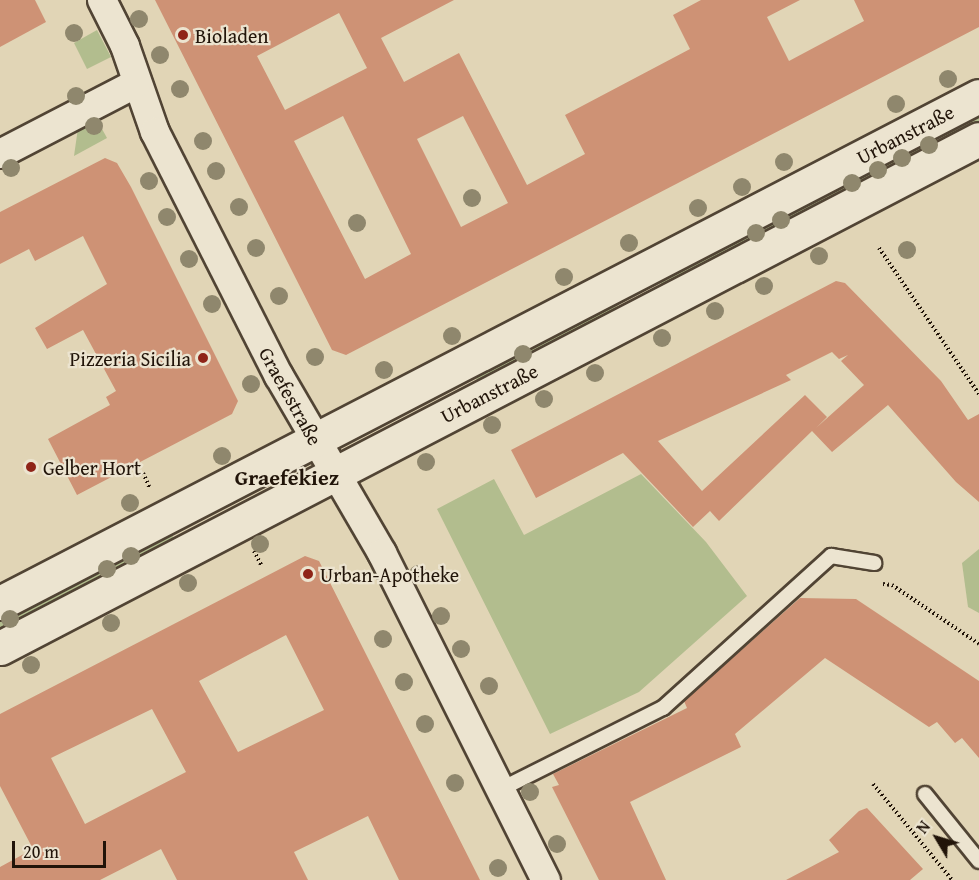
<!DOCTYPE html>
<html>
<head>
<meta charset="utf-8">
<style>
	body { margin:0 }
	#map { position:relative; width:979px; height:880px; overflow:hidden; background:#e1d5b6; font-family:"Gentium Book Plus",serif }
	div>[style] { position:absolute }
	.green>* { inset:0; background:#b2bd8e }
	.building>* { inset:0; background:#ce9275 }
	.path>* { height:4px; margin-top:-2px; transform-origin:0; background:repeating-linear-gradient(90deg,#211409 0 1.5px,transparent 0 4.5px) }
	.roads { filter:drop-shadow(2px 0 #514434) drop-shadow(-2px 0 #514434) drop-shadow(0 2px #514434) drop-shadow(0 -2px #514434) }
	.service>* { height:14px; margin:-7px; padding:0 7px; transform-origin:7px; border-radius:7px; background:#ece4d0 }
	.minor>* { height:28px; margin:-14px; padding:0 14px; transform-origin:14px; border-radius:14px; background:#ece4d0 }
	.secondary>* { height:33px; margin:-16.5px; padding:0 16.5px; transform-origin:16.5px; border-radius:16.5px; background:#ece4d0 }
	.trees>* { width:18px; height:18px; margin:-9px; border-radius:50%; background:#8f876d }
	.dots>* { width:16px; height:16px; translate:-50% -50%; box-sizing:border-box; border:3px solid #ece4d0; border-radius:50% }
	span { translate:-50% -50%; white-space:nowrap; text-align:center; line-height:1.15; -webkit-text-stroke:4.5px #ece4d0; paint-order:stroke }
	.poi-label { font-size:20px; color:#211409 }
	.left { translate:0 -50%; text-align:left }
	.right { translate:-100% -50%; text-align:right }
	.street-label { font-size:20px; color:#211409 }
	.quarter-label { font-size:22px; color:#211409; font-weight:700 }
	.north { position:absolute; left:907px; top:808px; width:60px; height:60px; -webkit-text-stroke:4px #ece4d0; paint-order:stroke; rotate:308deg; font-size:16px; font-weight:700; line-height:24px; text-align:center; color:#211409 }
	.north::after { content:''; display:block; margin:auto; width:21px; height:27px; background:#211409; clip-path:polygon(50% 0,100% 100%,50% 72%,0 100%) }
	.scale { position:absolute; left:12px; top:841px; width:94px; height:27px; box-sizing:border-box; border:3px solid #211409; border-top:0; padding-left:8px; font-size:18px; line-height:21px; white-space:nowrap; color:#211409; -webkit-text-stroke:4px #ece4d0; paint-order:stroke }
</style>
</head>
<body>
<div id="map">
	<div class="green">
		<i style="clip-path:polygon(97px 30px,111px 57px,87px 69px,74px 43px)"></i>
		<i style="clip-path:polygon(979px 114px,979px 121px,662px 286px,659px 280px)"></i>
		<i style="clip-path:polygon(96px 118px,107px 138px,74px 156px,78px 128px)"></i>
		<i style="clip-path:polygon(619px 300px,621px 303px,611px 311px,477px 380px,475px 375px)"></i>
		<i style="clip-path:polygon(641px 474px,706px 542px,747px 596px,639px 692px,550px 734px,437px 509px,494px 479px,524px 535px)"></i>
		<i style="clip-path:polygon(171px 533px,174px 539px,0 629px,0 621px)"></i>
		<i style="clip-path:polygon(979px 549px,979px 613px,968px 607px,962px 563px)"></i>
	</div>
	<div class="building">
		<i style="clip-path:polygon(0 0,35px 0,46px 22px,0 47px)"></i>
		<i style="clip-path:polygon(evenodd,155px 0,454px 0,381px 38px,404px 82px,459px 53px,527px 185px,585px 154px,565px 115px,690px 49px,673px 15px,701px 0,800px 0,767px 17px,789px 61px,864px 21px,854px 0,979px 0,979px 27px,346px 355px,332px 350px,155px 0,339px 13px,367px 68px,285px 110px,257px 56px,339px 13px,155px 0,343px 116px,411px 254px,365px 279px,294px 141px,343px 116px,155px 0,463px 116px,508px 203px,461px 227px,417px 139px,463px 116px)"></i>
		<i style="clip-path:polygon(105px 158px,117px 163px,131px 187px,238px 401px,232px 414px,77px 495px,48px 439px,110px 405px,106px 397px,116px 391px,83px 330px,47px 349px,35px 328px,107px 284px,83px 236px,35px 261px,29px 249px,0 264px,0 212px)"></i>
		<i style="clip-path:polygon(evenodd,836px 281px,845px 283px,941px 381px,968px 420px,979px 414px,979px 502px,956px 482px,888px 405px,832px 452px,812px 431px,719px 521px,710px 511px,693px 527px,623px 453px,536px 498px,511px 450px,836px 281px,832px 352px,839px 359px,848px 355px,841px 361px,864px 385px,816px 428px,827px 417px,805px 395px,702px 491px,658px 441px,791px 380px,786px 375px,832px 352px)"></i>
		<i style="clip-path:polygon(evenodd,305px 556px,319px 561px,480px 880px,399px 880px,368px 816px,294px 852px,308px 880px,177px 880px,161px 849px,100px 880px,0 880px,0 867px,33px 849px,0 786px,0 714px,305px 556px,286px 635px,324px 710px,238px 752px,199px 681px,286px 635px,305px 556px,152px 709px,186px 772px,85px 824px,51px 758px,152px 709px)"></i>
		<i style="clip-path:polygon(800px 598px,856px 599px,979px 681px,979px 758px,962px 738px,955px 743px,937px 722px,929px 727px,825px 658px,735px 734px,741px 747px,630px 802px,666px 880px,599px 880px,552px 787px,559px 785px,553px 774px,687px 708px,684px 701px)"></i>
		<i style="clip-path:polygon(867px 808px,923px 869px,910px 880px,786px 880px,839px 852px,829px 840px,859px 811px)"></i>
	</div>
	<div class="path">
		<i style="left:879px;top:248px;width:177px;rotate:55.6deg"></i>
		<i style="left:143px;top:473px;width:17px;rotate:66deg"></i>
		<i style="left:254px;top:551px;width:16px;rotate:63deg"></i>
		<i style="left:883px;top:584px;width:9px;rotate:6deg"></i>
		<i style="left:892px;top:585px;width:105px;rotate:34.1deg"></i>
		<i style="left:873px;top:784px;width:124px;rotate:50.5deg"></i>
	</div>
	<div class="roads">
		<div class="service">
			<i style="left:501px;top:789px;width:181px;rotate:-26.6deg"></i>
			<i style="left:663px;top:708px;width:227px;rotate:-42.1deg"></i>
			<i style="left:831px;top:556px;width:44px;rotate:9.2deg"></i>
			<i style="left:925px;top:794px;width:86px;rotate:51.1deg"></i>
		</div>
		<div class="minor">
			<i style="left:102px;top:0;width:51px;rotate:63.4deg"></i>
			<i style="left:125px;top:46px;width:91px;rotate:70.8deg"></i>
			<i style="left:155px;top:132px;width:274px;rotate:63.1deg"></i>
			<i style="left:279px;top:376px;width:205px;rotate:59.8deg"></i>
			<i style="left:382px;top:553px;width:366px;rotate:63.4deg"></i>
			<i style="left:0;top:154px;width:154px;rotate:-27.4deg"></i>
		</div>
		<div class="secondary">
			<i style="left:0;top:603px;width:1102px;rotate:-27.38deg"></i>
			<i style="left:0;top:648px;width:1103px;rotate:-27.47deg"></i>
		</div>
	</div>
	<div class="trees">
		<i style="left:139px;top:19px"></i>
		<i style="left:74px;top:33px"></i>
		<i style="left:160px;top:55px"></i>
		<i style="left:948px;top:79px"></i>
		<i style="left:180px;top:89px"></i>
		<i style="left:76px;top:96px"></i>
		<i style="left:896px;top:104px"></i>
		<i style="left:94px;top:126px"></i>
		<i style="left:203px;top:141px"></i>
		<i style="left:929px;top:145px"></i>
		<i style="left:902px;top:158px"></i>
		<i style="left:784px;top:162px"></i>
		<i style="left:11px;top:168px"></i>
		<i style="left:878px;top:170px"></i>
		<i style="left:216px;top:171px"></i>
		<i style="left:149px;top:181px"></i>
		<i style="left:852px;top:183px"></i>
		<i style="left:742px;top:187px"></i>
		<i style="left:472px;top:198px"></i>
		<i style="left:239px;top:207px"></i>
		<i style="left:698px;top:208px"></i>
		<i style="left:167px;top:217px"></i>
		<i style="left:781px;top:220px"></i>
		<i style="left:357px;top:223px"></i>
		<i style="left:756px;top:233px"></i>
		<i style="left:629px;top:243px"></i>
		<i style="left:256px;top:248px"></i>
		<i style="left:907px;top:250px"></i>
		<i style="left:819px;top:256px"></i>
		<i style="left:189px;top:259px"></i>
		<i style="left:564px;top:277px"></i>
		<i style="left:764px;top:286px"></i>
		<i style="left:279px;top:296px"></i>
		<i style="left:212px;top:304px"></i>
		<i style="left:715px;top:311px"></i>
		<i style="left:452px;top:336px"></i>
		<i style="left:662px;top:338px"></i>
		<i style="left:523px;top:354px"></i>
		<i style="left:315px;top:357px"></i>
		<i style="left:384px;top:370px"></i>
		<i style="left:595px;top:373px"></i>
		<i style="left:251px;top:384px"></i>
		<i style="left:544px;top:399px"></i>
		<i style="left:492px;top:425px"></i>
		<i style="left:222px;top:456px"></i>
		<i style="left:426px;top:462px"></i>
		<i style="left:130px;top:503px"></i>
		<i style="left:260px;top:544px"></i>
		<i style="left:131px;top:556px"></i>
		<i style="left:107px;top:569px"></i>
		<i style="left:418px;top:574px"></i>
		<i style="left:188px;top:583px"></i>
		<i style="left:441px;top:616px"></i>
		<i style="left:10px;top:619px"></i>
		<i style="left:111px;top:623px"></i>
		<i style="left:383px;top:639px"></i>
		<i style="left:461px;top:649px"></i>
		<i style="left:31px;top:665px"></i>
		<i style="left:404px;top:682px"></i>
		<i style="left:489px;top:686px"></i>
		<i style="left:425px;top:724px"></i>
		<i style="left:455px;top:783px"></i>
		<i style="left:530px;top:792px"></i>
		<i style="left:557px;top:844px"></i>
		<i style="left:498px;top:868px"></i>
	</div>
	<div class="dots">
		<i style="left:183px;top:35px;background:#8f2418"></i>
		<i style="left:203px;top:358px;background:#8f2418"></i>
		<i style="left:31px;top:467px;background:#8f2418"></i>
		<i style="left:308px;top:574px;background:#8f2418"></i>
	</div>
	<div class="poi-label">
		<span class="left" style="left:195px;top:35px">Bioladen</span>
		<span class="right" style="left:191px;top:358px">Pizzeria Sicilia</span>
		<span class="left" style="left:43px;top:467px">Gelber Hort</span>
		<span class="left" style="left:320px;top:574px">Urban-Apotheke</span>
	</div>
	<div class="street-label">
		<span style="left:905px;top:134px;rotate:-27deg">Urbanstraße</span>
		<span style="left:489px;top:393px;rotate:-27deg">Urbanstraße</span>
		<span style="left:291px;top:396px;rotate:61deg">Graefestraße</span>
	</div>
	<div class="quarter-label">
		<span style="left:287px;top:478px">Graefekiez</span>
	</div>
	<div class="north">N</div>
	<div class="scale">20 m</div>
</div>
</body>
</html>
